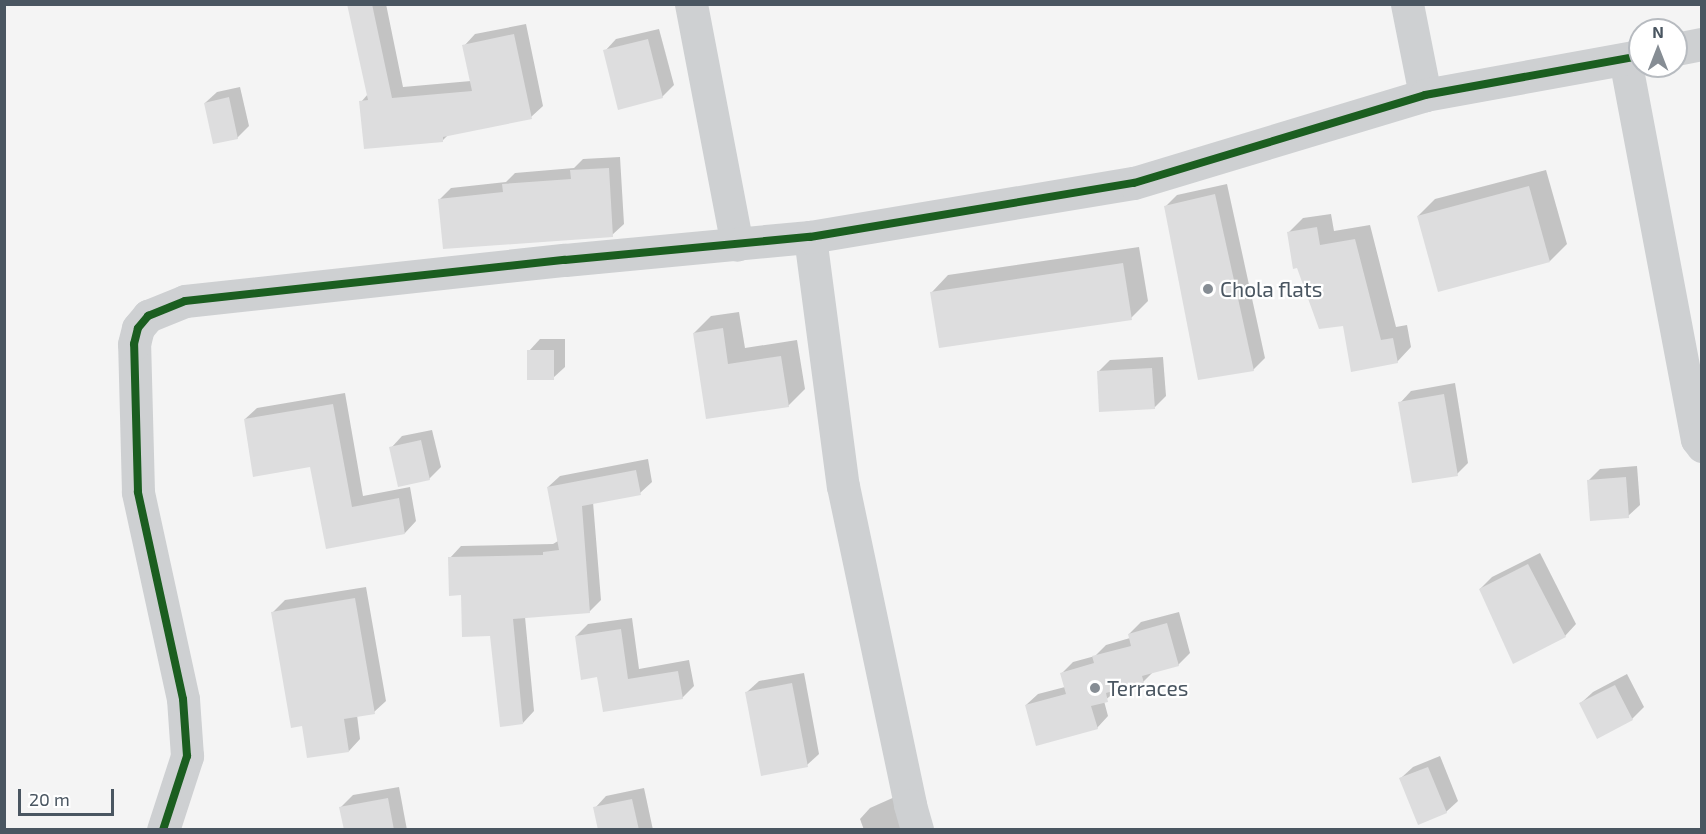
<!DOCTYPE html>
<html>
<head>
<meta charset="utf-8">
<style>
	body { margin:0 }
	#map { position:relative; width:1706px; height:834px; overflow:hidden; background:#f4f4f4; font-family:"Exo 2",sans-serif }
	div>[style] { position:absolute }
	.shadow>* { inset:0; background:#0003 }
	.building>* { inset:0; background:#ddddde }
	.street>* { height:33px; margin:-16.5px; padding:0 16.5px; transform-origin:16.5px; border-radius:16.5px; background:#ced0d2 }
	.cycleway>* { height:8px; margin:-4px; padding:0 4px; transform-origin:4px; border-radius:4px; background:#1b5e20 }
	.dots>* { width:16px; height:16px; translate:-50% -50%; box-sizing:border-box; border:3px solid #fff; border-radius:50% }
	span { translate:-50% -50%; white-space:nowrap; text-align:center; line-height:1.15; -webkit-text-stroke:4.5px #fff; paint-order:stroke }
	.poi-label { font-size:21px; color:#4a5661 }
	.left { translate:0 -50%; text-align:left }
	.frame { position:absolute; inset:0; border:6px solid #4a5661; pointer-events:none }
	.north { position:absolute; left:1628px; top:18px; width:60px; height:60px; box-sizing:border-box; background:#fff; border:2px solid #b7bbc0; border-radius:50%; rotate:0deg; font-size:16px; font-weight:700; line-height:24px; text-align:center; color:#4a5661 }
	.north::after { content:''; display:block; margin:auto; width:21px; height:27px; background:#868d94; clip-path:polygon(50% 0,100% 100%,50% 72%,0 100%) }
	.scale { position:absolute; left:18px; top:789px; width:96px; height:27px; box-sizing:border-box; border:3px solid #4a5661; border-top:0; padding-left:8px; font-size:18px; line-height:21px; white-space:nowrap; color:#4a5661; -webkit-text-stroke:4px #fff; paint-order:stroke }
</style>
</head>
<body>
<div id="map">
	<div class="shadow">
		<i style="clip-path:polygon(345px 4px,386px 4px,403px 87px,471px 81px,464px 46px,475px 34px,526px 24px,543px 106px,531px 117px,449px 134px,442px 141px,361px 102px,368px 94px,349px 6px)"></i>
		<i style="clip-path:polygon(659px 29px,674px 85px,662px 97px,605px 51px,616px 39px)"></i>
		<i style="clip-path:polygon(240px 87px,249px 126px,237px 138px,205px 103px,217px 92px)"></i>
		<i style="clip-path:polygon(620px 157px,624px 224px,612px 235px,440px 199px,451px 188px,506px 182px,515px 173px,574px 168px,583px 159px)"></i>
		<i style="clip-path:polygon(1546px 170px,1567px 244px,1550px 261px,1418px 216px,1435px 199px)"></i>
		<i style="clip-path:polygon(1227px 184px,1265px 358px,1253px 370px,1165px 207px,1177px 195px)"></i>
		<i style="clip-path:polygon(1331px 214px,1334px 231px,1370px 225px,1396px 327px,1407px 325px,1411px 347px,1397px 362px,1344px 324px,1288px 233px,1303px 218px)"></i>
		<i style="clip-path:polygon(1139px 247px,1148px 301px,1131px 318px,932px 292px,948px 275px)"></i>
		<i style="clip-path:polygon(739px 312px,745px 348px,797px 340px,805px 389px,788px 406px,707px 417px,694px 333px,711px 316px)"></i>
		<i style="clip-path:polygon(540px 339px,565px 339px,565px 367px,553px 378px,529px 351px)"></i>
		<i style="clip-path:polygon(1163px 357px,1166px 396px,1154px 408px,1098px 372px,1110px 360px)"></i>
		<i style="clip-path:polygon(1455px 383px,1468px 463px,1457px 474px,1400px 403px,1411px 391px)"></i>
		<i style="clip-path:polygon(345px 393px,363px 496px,410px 487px,416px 521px,405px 533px,327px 547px,311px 465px,245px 419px,257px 408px)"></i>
		<i style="clip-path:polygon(432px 430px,441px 467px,429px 479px,391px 448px,402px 436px)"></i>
		<i style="clip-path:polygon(648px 459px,652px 482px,640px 493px,593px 502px,601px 600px,589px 612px,525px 617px,534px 711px,523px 723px,491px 634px,462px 593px,450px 558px,461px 546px,553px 544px,558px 541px,548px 487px,560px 476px)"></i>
		<i style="clip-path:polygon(1637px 466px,1640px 505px,1628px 516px,1588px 481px,1600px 469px)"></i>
		<i style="clip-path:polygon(1540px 553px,1576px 624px,1565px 636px,1480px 589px,1492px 577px)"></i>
		<i style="clip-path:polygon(366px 587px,386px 701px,374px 712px,357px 715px,360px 739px,349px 751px,304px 725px,273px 612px,285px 600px)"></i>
		<i style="clip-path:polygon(1179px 612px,1190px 653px,1178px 665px,1153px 672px,1143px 682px,1120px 688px,1104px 701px,1108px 716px,1097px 728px,1026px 705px,1038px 694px,1065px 687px,1062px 673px,1073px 662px,1095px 656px,1106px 645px,1130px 638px,1129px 634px,1141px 622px)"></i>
		<i style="clip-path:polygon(632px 618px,639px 669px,689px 660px,694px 686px,682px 698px,598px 676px,576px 636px,588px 624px)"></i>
		<i style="clip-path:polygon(804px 673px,819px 754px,807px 765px,747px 692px,759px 681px)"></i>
		<i style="clip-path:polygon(1627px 674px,1644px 707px,1632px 719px,1581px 703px,1593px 692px)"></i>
		<i style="clip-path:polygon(1440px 756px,1458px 801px,1446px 812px,1401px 778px,1413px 767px)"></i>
		<i style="clip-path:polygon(399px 787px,407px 830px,345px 830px,341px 807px,353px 795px)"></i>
		<i style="clip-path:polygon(644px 788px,653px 830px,600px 830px,595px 808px,606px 796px)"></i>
		<i style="clip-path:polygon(897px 796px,911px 830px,864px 830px,860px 819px,870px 808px)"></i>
	</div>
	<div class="building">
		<i style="clip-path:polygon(347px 4px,372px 4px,392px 98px,472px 91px,462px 45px,514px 34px,532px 119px,443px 137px,443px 142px,364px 149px,359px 101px,368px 100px)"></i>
		<i style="clip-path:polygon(648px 39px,663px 98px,618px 110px,603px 50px)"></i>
		<i style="clip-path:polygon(229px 97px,238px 139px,213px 144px,204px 103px)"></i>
		<i style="clip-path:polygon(609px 168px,613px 237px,443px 249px,438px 199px,503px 192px,502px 184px,571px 179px,570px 170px)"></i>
		<i style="clip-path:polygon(1529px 186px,1550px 262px,1438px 292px,1417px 216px)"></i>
		<i style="clip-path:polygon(1215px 194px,1254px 371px,1198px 380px,1164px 206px)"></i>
		<i style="clip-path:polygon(1317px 227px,1320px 245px,1355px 239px,1381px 340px,1393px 338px,1398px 363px,1351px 372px,1343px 326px,1319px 329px,1297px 268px,1293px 269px,1287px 232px)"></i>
		<i style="clip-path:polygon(1123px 263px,1132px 320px,939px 348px,930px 292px)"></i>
		<i style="clip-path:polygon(723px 328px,728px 364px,781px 356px,789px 407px,706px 419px,693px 333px)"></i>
		<i style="clip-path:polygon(527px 350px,554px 350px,554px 380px,527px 380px)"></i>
		<i style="clip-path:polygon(1152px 368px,1155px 409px,1099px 412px,1097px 371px)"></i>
		<i style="clip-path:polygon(1444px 394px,1458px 476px,1412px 483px,1398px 402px)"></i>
		<i style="clip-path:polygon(333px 404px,352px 507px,399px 498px,405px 534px,326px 549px,310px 467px,253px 477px,244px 419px)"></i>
		<i style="clip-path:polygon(421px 440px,430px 480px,398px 487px,389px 447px)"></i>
		<i style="clip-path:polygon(636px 470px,641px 495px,582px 506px,590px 613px,513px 619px,523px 724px,500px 727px,490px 636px,462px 637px,461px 595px,449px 596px,448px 557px,543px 555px,543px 552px,559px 550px,547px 487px)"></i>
		<i style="clip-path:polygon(1626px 477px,1629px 518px,1590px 521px,1587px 480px)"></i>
		<i style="clip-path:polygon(1528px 564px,1566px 637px,1513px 664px,1479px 589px)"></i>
		<i style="clip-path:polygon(355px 598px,375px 714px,344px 719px,349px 752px,307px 758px,302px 726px,291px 728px,271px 612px)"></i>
		<i style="clip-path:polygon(1167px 623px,1179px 666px,1142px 676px,1144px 683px,1106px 693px,1108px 702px,1091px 706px,1098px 729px,1036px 746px,1025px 705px,1066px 694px,1060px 673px,1094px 663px,1092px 656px,1131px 646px,1128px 634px)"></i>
		<i style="clip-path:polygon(621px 629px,628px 679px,678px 671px,683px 699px,603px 712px,597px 677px,581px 680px,575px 636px)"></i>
		<i style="clip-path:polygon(792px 683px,808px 767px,761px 776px,745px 692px)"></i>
		<i style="clip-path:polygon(1615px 685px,1633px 720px,1597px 739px,1579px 703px)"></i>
		<i style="clip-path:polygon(1428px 767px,1447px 813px,1418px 825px,1399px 778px)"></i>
		<i style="clip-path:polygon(388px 798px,394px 830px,344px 830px,339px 807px)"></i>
		<i style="clip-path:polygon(632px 799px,639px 830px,598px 830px,593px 807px)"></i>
	</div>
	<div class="street">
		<i style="left:691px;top:4px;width:245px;rotate:79.2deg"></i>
		<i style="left:1407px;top:4px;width:93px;rotate:78.8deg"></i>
		<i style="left:1676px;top:49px;width:26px;rotate:-11deg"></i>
		<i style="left:1625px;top:59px;width:387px;rotate:79.3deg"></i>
		<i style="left:1697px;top:439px;width:9px;rotate:54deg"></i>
		<i style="left:810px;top:237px;width:251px;rotate:82.5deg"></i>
		<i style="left:843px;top:486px;width:326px;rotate:78.1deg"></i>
		<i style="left:910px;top:805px;width:26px;rotate:74deg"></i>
		<i style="left:163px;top:830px;width:78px;rotate:-72deg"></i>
		<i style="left:187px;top:756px;width:57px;rotate:-94deg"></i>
		<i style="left:183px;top:699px;width:212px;rotate:-102.3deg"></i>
		<i style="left:138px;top:492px;width:148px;rotate:-91.5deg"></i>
		<i style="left:134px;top:344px;width:16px;rotate:-76deg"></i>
		<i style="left:138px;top:328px;width:16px;rotate:-50deg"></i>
		<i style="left:148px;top:316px;width:40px;rotate:-22deg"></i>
		<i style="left:185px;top:301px;width:382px;rotate:-6.2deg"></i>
		<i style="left:565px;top:260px;width:246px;rotate:-5.4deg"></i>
		<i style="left:810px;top:237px;width:328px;rotate:-9.5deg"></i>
		<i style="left:1134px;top:183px;width:304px;rotate:-16.8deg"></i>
		<i style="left:1425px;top:95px;width:219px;rotate:-10.3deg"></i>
	</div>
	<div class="cycleway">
		<i style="left:163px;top:830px;width:78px;rotate:-72deg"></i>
		<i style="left:187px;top:756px;width:57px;rotate:-94deg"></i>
		<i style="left:183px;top:699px;width:212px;rotate:-102.3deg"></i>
		<i style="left:138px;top:492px;width:148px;rotate:-91.5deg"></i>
		<i style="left:134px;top:344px;width:16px;rotate:-76deg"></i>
		<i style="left:138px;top:328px;width:16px;rotate:-50deg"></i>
		<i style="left:148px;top:316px;width:40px;rotate:-22deg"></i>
		<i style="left:185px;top:301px;width:382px;rotate:-6.2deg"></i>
		<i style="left:565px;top:260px;width:246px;rotate:-5.4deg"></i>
		<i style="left:810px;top:237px;width:328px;rotate:-9.5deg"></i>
		<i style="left:1134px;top:183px;width:304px;rotate:-16.8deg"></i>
		<i style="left:1425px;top:95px;width:219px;rotate:-10.3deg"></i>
	</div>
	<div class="dots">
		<i style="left:1208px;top:289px;background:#868d94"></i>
		<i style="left:1095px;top:688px;background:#868d94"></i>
	</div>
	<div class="poi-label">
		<span class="left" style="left:1220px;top:289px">Chola flats</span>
		<span class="left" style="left:1107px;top:688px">Terraces</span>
	</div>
	<div class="frame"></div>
	<div class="north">N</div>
	<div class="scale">20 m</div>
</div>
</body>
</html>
